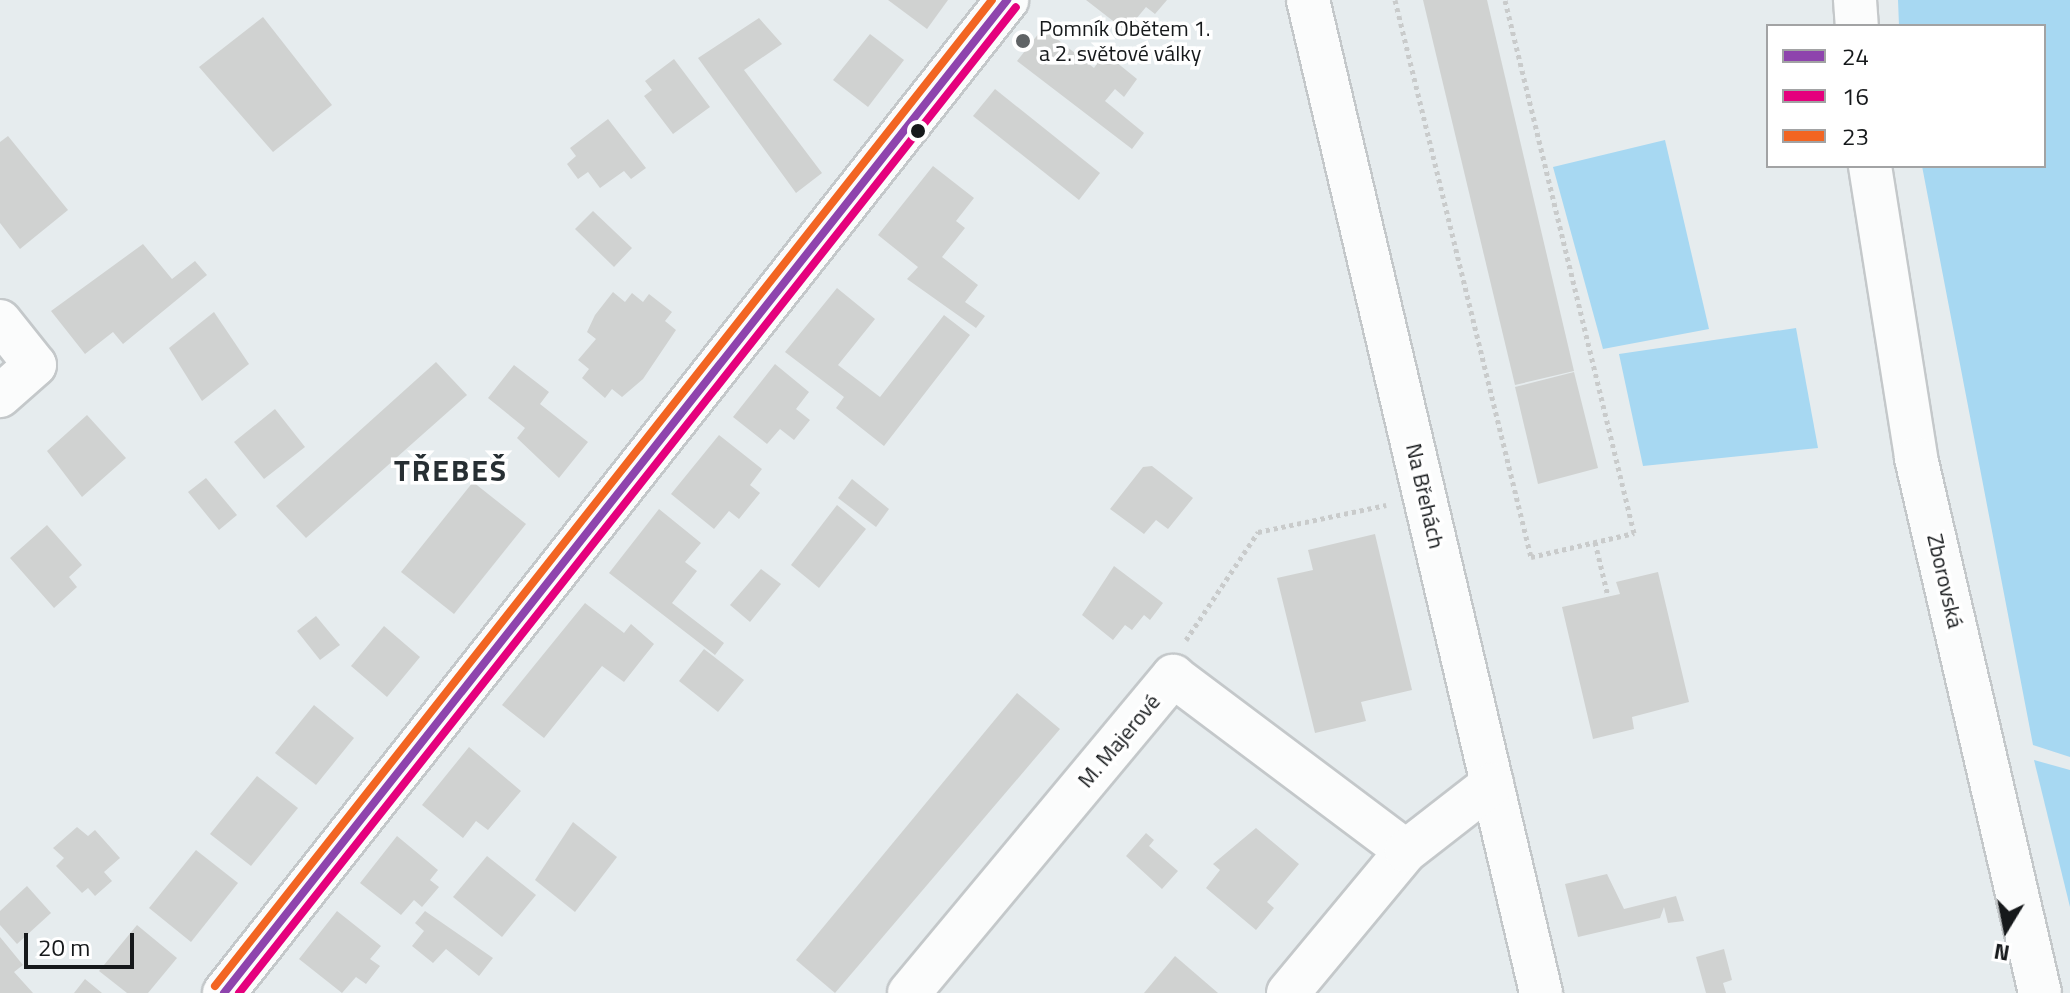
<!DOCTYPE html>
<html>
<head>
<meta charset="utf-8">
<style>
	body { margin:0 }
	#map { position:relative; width:2070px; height:993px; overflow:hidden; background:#e6ecee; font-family:"Titillium Web",sans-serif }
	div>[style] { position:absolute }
	.green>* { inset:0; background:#a7d8f2 }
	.building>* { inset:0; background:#d0d2d1 }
	.path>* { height:5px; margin-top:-2.5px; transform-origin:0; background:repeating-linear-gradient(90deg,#c9cbcb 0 4px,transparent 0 8px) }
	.roads { filter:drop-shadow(2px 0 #c4c8ca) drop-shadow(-2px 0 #c4c8ca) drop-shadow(0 2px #c4c8ca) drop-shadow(0 -2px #c4c8ca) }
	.minor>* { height:42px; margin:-21px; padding:0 21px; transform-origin:21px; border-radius:21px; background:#fbfcfc }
	.bus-1>* { height:8px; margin:-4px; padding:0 4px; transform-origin:4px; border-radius:4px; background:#8e44ad }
	.bus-2>* { height:8px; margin:-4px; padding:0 4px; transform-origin:4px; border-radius:4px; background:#e5007d }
	.bus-3>* { height:8px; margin:-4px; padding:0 4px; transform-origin:4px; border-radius:4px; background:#f26522 }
	.dots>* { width:22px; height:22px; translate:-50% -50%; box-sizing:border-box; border:4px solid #fff; border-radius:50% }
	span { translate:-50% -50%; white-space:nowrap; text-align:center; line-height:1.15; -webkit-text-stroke:7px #fff; paint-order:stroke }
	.poi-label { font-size:22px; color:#16191b }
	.left { translate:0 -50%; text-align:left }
	.street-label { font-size:22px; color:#16191b }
	.district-label { font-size:30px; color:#272f33; font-weight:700; letter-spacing:2px }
	.legend { position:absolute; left:1766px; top:24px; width:280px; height:144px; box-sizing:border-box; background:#fff; border:2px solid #a2a3a4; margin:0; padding:10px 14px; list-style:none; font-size:24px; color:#16191b }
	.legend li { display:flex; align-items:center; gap:16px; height:40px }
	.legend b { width:40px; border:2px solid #a2a3a4 }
	.north { position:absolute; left:1966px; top:889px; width:80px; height:80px; -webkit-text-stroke:6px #fff; paint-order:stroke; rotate:190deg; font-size:22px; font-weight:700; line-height:32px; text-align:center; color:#16191b }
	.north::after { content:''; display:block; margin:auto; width:28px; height:36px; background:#16191b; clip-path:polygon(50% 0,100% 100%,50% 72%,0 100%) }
	.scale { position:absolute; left:24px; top:933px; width:110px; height:36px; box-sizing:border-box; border:4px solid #16191b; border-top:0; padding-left:10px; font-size:24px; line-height:28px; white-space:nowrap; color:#16191b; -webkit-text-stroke:6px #fff; paint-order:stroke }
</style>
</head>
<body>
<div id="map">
	<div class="green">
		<i style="clip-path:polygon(1898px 0,2070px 0,2070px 757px,2033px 745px,1922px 166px,2044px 166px,2044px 26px,1899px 26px)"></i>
		<i style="clip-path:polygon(1665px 140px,1709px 329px,1603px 349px,1553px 167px)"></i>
		<i style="clip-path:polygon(1796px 328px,1818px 448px,1643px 466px,1619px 354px)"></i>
		<i style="clip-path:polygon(2034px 760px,2070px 770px,2070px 907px)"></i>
	</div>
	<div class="building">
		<i style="clip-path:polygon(888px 0,948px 0,927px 29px)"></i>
		<i style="clip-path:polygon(1086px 0,1167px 0,1155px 14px,1146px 7px,1126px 31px)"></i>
		<i style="clip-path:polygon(1423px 0,1487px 0,1574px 371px,1515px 385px)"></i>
		<i style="clip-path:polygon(263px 17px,332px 105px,273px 152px,199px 67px)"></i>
		<i style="clip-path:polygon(759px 18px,782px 44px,744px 70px,822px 173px,796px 193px,698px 58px)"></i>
		<i style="clip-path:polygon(1043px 28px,1094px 68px,1105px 53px,1137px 79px,1124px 97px,1115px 89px,1105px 101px,1144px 133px,1132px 149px,1017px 61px)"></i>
		<i style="clip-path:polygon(870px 34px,904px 60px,868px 107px,833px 80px)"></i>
		<i style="clip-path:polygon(674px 59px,710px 107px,673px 134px,644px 96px,652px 90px,645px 81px)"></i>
		<i style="clip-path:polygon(995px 89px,1100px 173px,1079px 200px,973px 116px)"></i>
		<i style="clip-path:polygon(608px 119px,646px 168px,631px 179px,624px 171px,600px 188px,588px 172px,578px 179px,567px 164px,576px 156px,570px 148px)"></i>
		<i style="clip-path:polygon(8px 136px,68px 210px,20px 249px,0 223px,0 142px)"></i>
		<i style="clip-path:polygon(933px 166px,974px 198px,956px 221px,965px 228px,942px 257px,978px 285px,965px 302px,985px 316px,976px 328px,907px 279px,918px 267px,878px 235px)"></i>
		<i style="clip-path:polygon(593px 211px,632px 248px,614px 267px,575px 229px)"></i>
		<i style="clip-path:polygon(143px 244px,172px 279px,195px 261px,207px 275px,123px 344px,113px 332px,85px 354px,51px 311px)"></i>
		<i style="clip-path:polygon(837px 288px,875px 319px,838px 365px,880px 397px,944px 315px,970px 335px,884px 446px,836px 408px,844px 397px,785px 352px)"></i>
		<i style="clip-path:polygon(613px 292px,625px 302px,632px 293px,643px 302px,649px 294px,672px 312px,665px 321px,676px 330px,643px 379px,622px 397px,612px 389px,605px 398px,582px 378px,589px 369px,578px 360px,596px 339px,587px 332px,595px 315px)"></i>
		<i style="clip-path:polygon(214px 312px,249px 364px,202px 401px,169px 348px)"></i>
		<i style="clip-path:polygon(436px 362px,467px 395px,306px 538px,276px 506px)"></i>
		<i style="clip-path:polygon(775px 364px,809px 392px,796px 409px,810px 420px,794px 440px,780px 429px,767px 444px,733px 417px)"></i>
		<i style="clip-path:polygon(514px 365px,549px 392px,540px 404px,588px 442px,559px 478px,517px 438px,525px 428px,488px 398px)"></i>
		<i style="clip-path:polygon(1574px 372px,1598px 468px,1538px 484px,1515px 387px)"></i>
		<i style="clip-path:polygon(275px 409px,305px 447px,264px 479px,234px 442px)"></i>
		<i style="clip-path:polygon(87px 415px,126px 458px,82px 497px,47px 451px)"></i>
		<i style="clip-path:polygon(719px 435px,762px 469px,750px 485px,760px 493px,739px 519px,729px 511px,714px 529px,671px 494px)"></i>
		<i style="clip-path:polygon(1152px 466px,1193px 498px,1168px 529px,1156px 520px,1144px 534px,1110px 509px,1143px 467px)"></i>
		<i style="clip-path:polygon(206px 478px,237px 515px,219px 530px,188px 492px)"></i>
		<i style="clip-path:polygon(852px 479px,889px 509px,876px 527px,838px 498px)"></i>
		<i style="clip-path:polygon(473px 482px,526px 524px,454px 614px,401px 572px)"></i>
		<i style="clip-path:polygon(837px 505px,866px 529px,819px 588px,791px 565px)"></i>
		<i style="clip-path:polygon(659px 509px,701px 543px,685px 562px,697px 571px,672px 603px,724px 643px,715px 655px,609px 573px)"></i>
		<i style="clip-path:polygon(47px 525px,82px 565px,69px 577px,77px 587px,54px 608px,10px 558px)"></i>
		<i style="clip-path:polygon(1375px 534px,1412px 690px,1361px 702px,1366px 721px,1315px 733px,1277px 578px,1313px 570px,1308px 550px)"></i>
		<i style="clip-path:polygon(1114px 566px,1163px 603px,1150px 620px,1144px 615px,1132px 630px,1125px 625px,1113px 640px,1082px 615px)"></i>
		<i style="clip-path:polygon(761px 569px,781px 584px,750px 622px,730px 605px)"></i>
		<i style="clip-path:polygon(1658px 572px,1689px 702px,1632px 717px,1634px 729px,1593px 739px,1562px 607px,1620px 594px,1616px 582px)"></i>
		<i style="clip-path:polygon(585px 603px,624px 633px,631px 624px,654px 644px,624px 682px,602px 666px,544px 738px,502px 705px)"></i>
		<i style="clip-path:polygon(316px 616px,340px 645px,320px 660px,297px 631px)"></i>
		<i style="clip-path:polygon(384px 626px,420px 657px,387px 697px,351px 666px)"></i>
		<i style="clip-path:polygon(704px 649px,744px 680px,718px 712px,679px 681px)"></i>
		<i style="clip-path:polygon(1017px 693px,1060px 729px,835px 993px,796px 960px)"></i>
		<i style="clip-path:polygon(314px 705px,354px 738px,316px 785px,275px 753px)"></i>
		<i style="clip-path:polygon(469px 747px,521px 791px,488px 830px,476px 821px,463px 838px,422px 805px)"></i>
		<i style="clip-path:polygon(257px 776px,298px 808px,251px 866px,210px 834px)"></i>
		<i style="clip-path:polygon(573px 822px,617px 857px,575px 912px,535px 880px)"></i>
		<i style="clip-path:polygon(77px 827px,88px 836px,95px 830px,120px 858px,104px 872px,112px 881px,95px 896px,88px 888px,82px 893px,56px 866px,64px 858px,53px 848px)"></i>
		<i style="clip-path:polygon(1256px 828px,1299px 864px,1267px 902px,1274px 908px,1256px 930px,1206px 888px,1220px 870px,1213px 864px)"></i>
		<i style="clip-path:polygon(1146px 833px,1154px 840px,1149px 846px,1178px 871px,1162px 889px,1126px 856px)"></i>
		<i style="clip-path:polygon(397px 836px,438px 870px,430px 880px,439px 887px,422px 907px,414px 900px,401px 915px,360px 883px)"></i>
		<i style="clip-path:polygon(196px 850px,238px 883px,191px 942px,149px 908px)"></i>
		<i style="clip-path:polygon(487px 856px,536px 895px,502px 937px,453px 897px)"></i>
		<i style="clip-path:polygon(1607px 874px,1624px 909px,1676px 896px,1684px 921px,1668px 923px,1664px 907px,1660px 918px,1578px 937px,1565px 884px)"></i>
		<i style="clip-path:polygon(27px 886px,51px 913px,17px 944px,0 925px,0 911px)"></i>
		<i style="clip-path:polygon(337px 911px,381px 946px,370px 959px,380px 966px,366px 984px,356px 977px,342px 993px,299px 959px)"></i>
		<i style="clip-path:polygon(425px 911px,493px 958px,479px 976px,446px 949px,433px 963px,412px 946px,424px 931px,415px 923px)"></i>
		<i style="clip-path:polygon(137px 925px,177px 958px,148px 993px,127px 993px,99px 971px)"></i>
		<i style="clip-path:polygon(0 937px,23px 965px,14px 972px,33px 993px,0 993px)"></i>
		<i style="clip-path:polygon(1724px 949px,1732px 980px,1723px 983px,1726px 993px,1706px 993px,1696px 957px)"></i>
		<i style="clip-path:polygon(1175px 956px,1218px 993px,1144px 993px)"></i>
		<i style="clip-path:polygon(85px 979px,102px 993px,74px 993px)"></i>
	</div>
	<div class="path">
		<i style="left:1395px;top:0;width:573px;rotate:76.28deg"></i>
		<i style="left:1531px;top:557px;width:106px;rotate:-13.1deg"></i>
		<i style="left:1634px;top:533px;width:548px;rotate:-103.61deg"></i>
		<i style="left:1595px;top:542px;width:56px;rotate:76.5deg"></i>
		<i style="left:1186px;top:640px;width:130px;rotate:-56.3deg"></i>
		<i style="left:1258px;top:532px;width:131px;rotate:-11.9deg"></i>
	</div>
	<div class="roads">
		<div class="minor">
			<i style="left:1308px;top:0;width:1020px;rotate:76.79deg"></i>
			<i style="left:1855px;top:0;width:26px;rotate:86deg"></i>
			<i style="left:1870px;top:166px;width:296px;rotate:81deg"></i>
			<i style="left:1916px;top:458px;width:549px;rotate:76.95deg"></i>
			<i style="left:0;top:321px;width:56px;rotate:51.5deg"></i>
			<i style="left:35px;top:365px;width:47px;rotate:138.5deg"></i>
			<i style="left:224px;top:993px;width:1265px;rotate:-51.74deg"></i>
			<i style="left:909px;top:993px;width:413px;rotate:-50.2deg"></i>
			<i style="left:1173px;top:676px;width:291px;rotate:36.9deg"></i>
			<i style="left:1288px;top:993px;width:185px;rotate:-50.3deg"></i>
			<i style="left:1406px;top:851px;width:109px;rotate:-37.9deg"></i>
		</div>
	</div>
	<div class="bus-1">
		<i style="left:224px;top:993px;width:1265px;rotate:-51.74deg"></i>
	</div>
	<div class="bus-2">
		<i style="left:239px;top:993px;width:1255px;rotate:-51.76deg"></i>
	</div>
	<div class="bus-3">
		<i style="left:215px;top:986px;width:1255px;rotate:-51.76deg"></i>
	</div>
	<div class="dots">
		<i style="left:1023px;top:41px;background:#5f6365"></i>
		<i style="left:918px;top:131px;background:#16191b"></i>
	</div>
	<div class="poi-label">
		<span class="left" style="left:1039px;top:41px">Pomník Obětem 1.<br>a 2. světové války</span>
	</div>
	<div class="street-label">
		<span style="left:1425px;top:496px;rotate:77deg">Na Břehách</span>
		<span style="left:1945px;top:581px;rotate:77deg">Zborovská</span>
		<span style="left:1119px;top:741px;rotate:-50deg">M. Majerové</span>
	</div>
	<div class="district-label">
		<span style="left:451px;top:470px">TŘEBEŠ</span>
	</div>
	<ul class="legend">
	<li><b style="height:10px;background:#8e44ad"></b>24</li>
	<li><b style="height:10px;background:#e5007d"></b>16</li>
	<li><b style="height:10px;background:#f26522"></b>23</li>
	</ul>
	<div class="north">N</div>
	<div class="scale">20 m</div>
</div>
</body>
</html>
